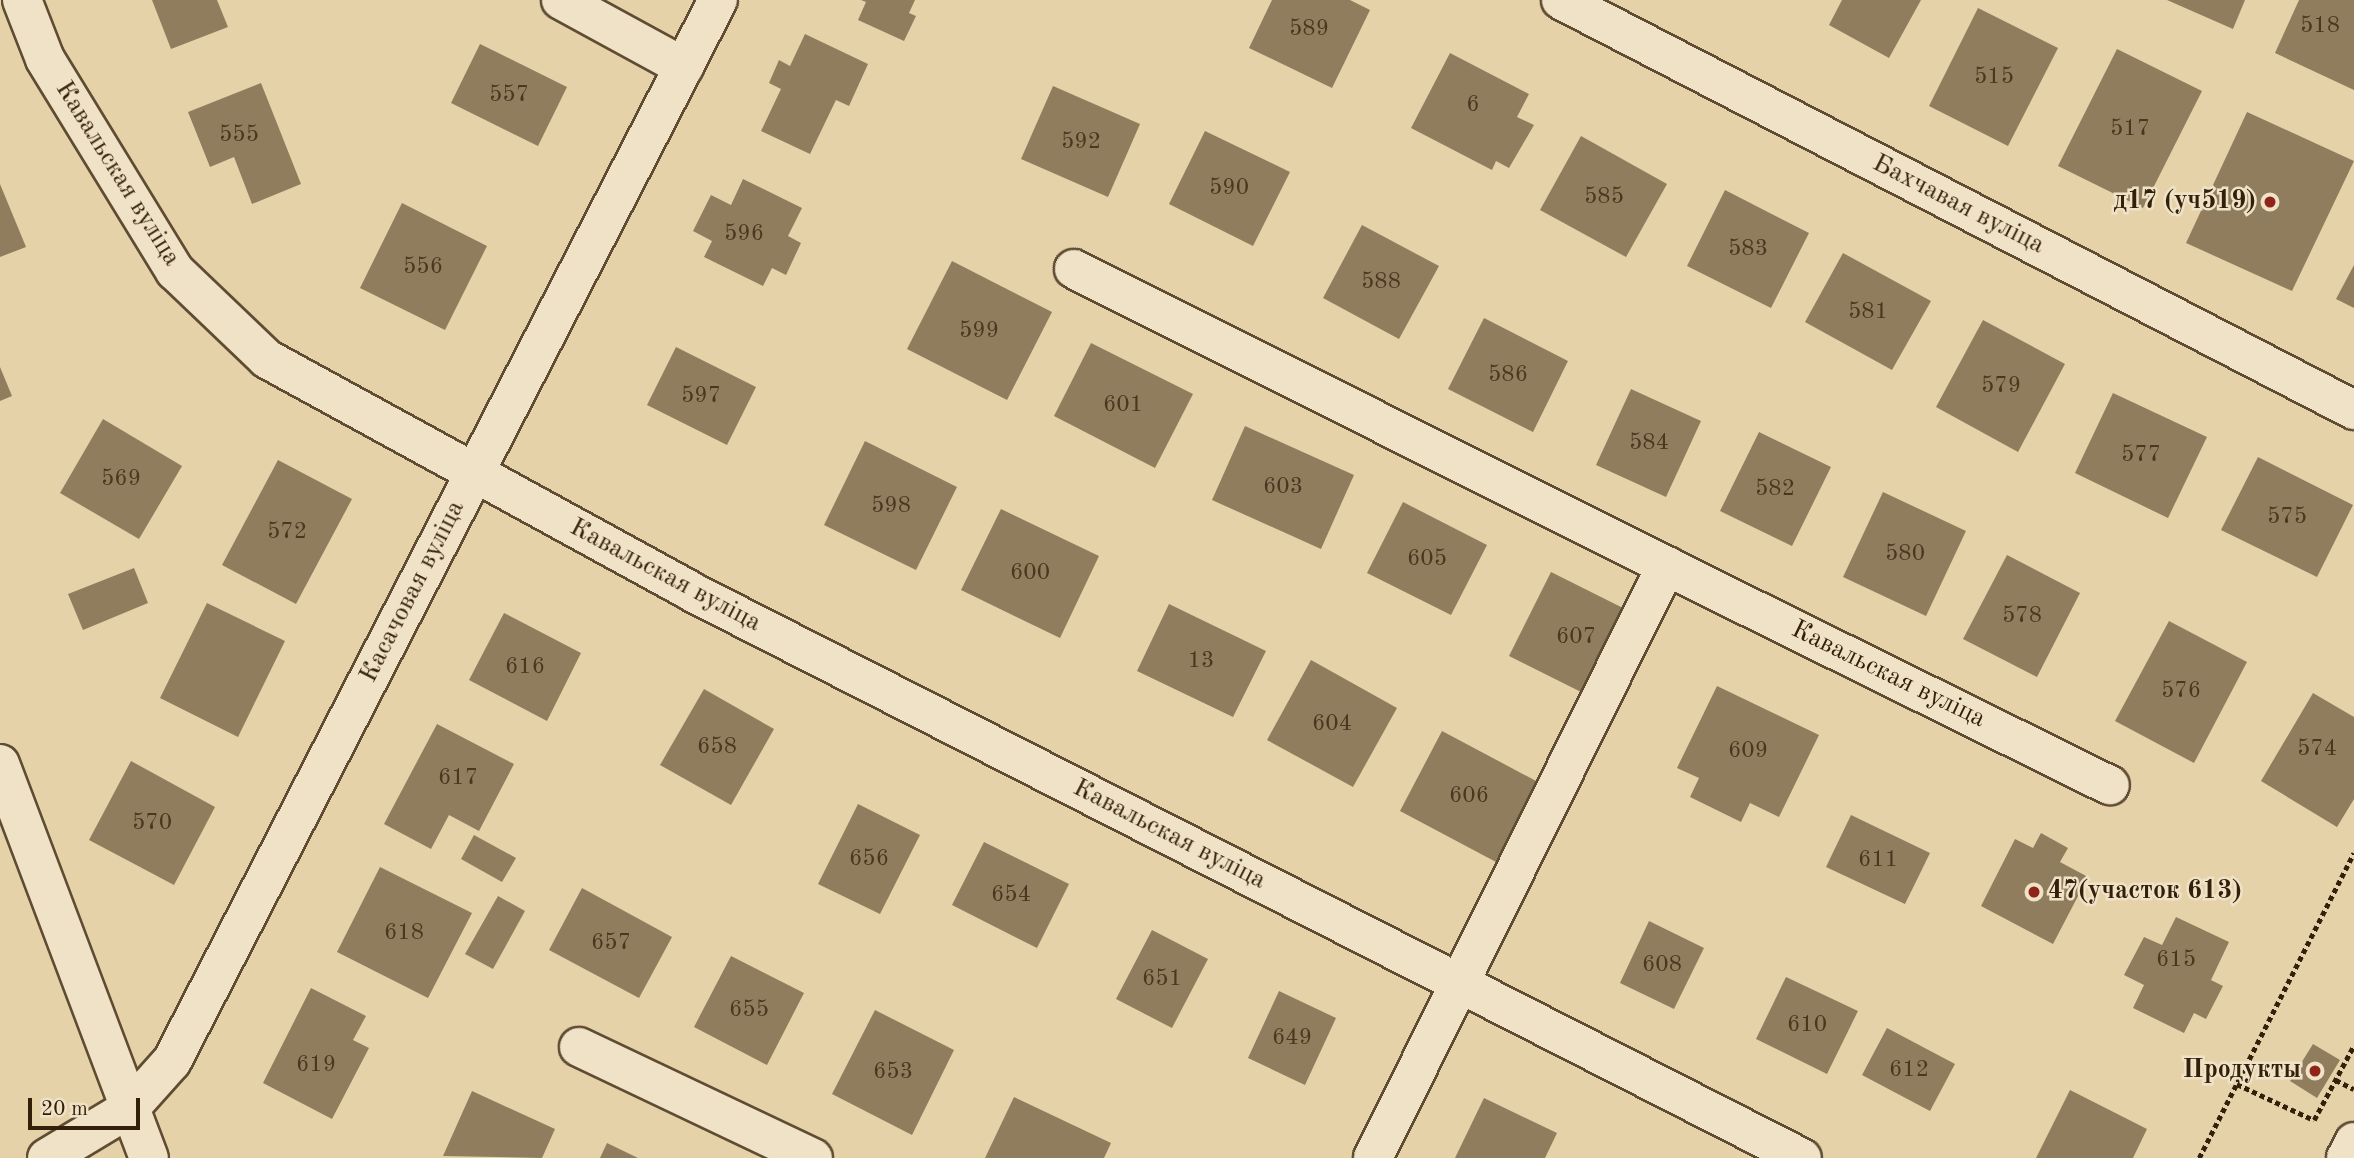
<!DOCTYPE html>
<html>
<head>
<meta charset="utf-8">
<style>
	body { margin:0 }
	#map { position:relative; width:2354px; height:1158px; overflow:hidden; background:#e6d2a9; font-family:"Old Standard TT",serif }
	div>[style] { position:absolute }
	.building>* { inset:0; background:#907d5d }
	.path>* { height:4.5px; margin-top:-2.25px; transform-origin:0; background:repeating-linear-gradient(90deg,#32200a 0 5px,transparent 0 8.5px) }
	.roads { filter:drop-shadow(2px 0 #5f4c32) drop-shadow(-2px 0 #5f4c32) drop-shadow(0 2px #5f4c32) drop-shadow(0 -2px #5f4c32) }
	.minor>* { height:38px; margin:-19px; padding:0 19px; transform-origin:19px; border-radius:19px; background:#efe2c7 }
	.tertiary>* { height:38px; margin:-19px; padding:0 19px; transform-origin:19px; border-radius:19px; background:#efe2c7 }
	.dots>* { width:19px; height:19px; translate:-50% -50%; box-sizing:border-box; border:4px solid #efe2c7; border-radius:50% }
	span { translate:-50% -50%; white-space:nowrap; text-align:center; line-height:1.15; -webkit-text-stroke:5px #efe2c7; paint-order:stroke }
	.number-label { font-size:23px; color:#4a371f }
	.number-label span { -webkit-text-stroke-width:0 }
	.street-label { font-size:26px; color:#32200a }
	.poi-label { font-size:26px; color:#32200a; font-weight:700 }
	.right { translate:-100% -50%; text-align:right }
	.left { translate:0 -50%; text-align:left }
	.scale { position:absolute; left:28px; top:1098px; width:112px; height:32px; box-sizing:border-box; border:4px solid #32200a; border-top:0; padding-left:9px; font-size:21px; line-height:24px; white-space:nowrap; color:#32200a; -webkit-text-stroke:5px #efe2c7; paint-order:stroke }
</style>
</head>
<body>
<div id="map">
	<div class="building">
		<i style="clip-path:polygon(152px 0,217px 0,228px 27px,171px 49px)"></i>
		<i style="clip-path:polygon(861px 0,915px 0,909px 13px,916px 16px,904px 41px,858px 20px,866px 2px)"></i>
		<i style="clip-path:polygon(1272px 0,1350px 0,1370px 10px,1332px 88px,1249px 48px)"></i>
		<i style="clip-path:polygon(1842px 0,1921px 0,1889px 58px,1829px 25px)"></i>
		<i style="clip-path:polygon(2167px 0,2245px 0,2233px 29px)"></i>
		<i style="clip-path:polygon(2299px 0,2354px 0,2354px 90px,2275px 53px)"></i>
		<i style="clip-path:polygon(1978px 8px,2058px 48px,2008px 146px,1929px 106px)"></i>
		<i style="clip-path:polygon(805px 34px,868px 64px,849px 106px,836px 100px,810px 154px,761px 131px,781px 89px,769px 83px,779px 60px,790px 66px)"></i>
		<i style="clip-path:polygon(480px 44px,567px 87px,538px 146px,451px 103px)"></i>
		<i style="clip-path:polygon(2117px 49px,2202px 91px,2143px 208px,2058px 166px)"></i>
		<i style="clip-path:polygon(1450px 53px,1529px 94px,1517px 117px,1534px 125px,1509px 168px,1496px 161px,1492px 170px,1411px 128px)"></i>
		<i style="clip-path:polygon(261px 83px,301px 184px,252px 204px,234px 157px,210px 167px,188px 112px)"></i>
		<i style="clip-path:polygon(1053px 86px,1140px 124px,1108px 197px,1021px 159px)"></i>
		<i style="clip-path:polygon(2247px 112px,2354px 161px,2292px 291px,2186px 243px)"></i>
		<i style="clip-path:polygon(1205px 131px,1290px 172px,1253px 246px,1169px 204px)"></i>
		<i style="clip-path:polygon(1581px 136px,1667px 184px,1626px 257px,1540px 210px)"></i>
		<i style="clip-path:polygon(743px 179px,802px 208px,788px 236px,801px 243px,786px 275px,772px 268px,763px 286px,704px 257px,712px 241px,693px 231px,711px 195px,731px 205px)"></i>
		<i style="clip-path:polygon(0 184px,26px 247px,0 257px)"></i>
		<i style="clip-path:polygon(1725px 190px,1809px 233px,1771px 308px,1687px 266px)"></i>
		<i style="clip-path:polygon(402px 203px,487px 246px,445px 330px,360px 288px)"></i>
		<i style="clip-path:polygon(1362px 225px,1439px 266px,1399px 339px,1323px 298px)"></i>
		<i style="clip-path:polygon(1843px 253px,1931px 301px,1892px 370px,1805px 322px)"></i>
		<i style="clip-path:polygon(952px 261px,1052px 312px,1007px 400px,907px 349px)"></i>
		<i style="clip-path:polygon(2354px 265px,2354px 308px,2336px 299px)"></i>
		<i style="clip-path:polygon(1484px 318px,1568px 361px,1533px 432px,1448px 389px)"></i>
		<i style="clip-path:polygon(1983px 320px,2065px 364px,2018px 452px,1936px 407px)"></i>
		<i style="clip-path:polygon(1091px 343px,1193px 394px,1155px 468px,1054px 416px)"></i>
		<i style="clip-path:polygon(676px 347px,756px 387px,727px 445px,647px 405px)"></i>
		<i style="clip-path:polygon(0 367px,12px 396px,0 401px)"></i>
		<i style="clip-path:polygon(1631px 389px,1701px 421px,1666px 497px,1596px 465px)"></i>
		<i style="clip-path:polygon(2113px 393px,2207px 437px,2168px 518px,2075px 473px)"></i>
		<i style="clip-path:polygon(103px 419px,182px 466px,139px 539px,60px 493px)"></i>
		<i style="clip-path:polygon(1245px 426px,1354px 475px,1321px 549px,1212px 500px)"></i>
		<i style="clip-path:polygon(1759px 432px,1831px 467px,1792px 546px,1720px 511px)"></i>
		<i style="clip-path:polygon(865px 441px,957px 487px,916px 570px,824px 525px)"></i>
		<i style="clip-path:polygon(2258px 457px,2353px 505px,2317px 577px,2221px 530px)"></i>
		<i style="clip-path:polygon(278px 460px,352px 499px,296px 604px,222px 565px)"></i>
		<i style="clip-path:polygon(1883px 492px,1966px 531px,1926px 616px,1843px 577px)"></i>
		<i style="clip-path:polygon(1403px 502px,1487px 545px,1451px 615px,1367px 573px)"></i>
		<i style="clip-path:polygon(1001px 509px,1099px 556px,1060px 638px,961px 590px)"></i>
		<i style="clip-path:polygon(2007px 555px,2080px 593px,2037px 677px,1963px 639px)"></i>
		<i style="clip-path:polygon(134px 568px,148px 603px,83px 630px,68px 594px)"></i>
		<i style="clip-path:polygon(1551px 572px,1643px 618px,1601px 702px,1509px 656px)"></i>
		<i style="clip-path:polygon(207px 603px,285px 641px,238px 737px,160px 698px)"></i>
		<i style="clip-path:polygon(1169px 604px,1266px 651px,1233px 717px,1137px 671px)"></i>
		<i style="clip-path:polygon(504px 613px,581px 653px,547px 721px,469px 680px)"></i>
		<i style="clip-path:polygon(2169px 621px,2247px 662px,2194px 763px,2115px 721px)"></i>
		<i style="clip-path:polygon(1311px 660px,1397px 708px,1353px 787px,1267px 740px)"></i>
		<i style="clip-path:polygon(1717px 686px,1819px 735px,1779px 817px,1750px 803px,1741px 822px,1690px 797px,1699px 778px,1677px 768px)"></i>
		<i style="clip-path:polygon(704px 689px,774px 729px,731px 805px,660px 765px)"></i>
		<i style="clip-path:polygon(2313px 693px,2354px 717px,2354px 799px,2337px 827px,2261px 781px)"></i>
		<i style="clip-path:polygon(437px 724px,514px 764px,479px 831px,449px 815px,431px 849px,384px 824px)"></i>
		<i style="clip-path:polygon(1442px 731px,1538px 782px,1496px 862px,1400px 811px)"></i>
		<i style="clip-path:polygon(131px 761px,215px 807px,174px 885px,89px 840px)"></i>
		<i style="clip-path:polygon(858px 804px,920px 835px,880px 914px,818px 884px)"></i>
		<i style="clip-path:polygon(1851px 815px,1930px 853px,1905px 904px,1826px 867px)"></i>
		<i style="clip-path:polygon(2041px 833px,2068px 848px,2060px 862px,2088px 877px,2053px 944px,1981px 906px,2015px 839px,2033px 848px)"></i>
		<i style="clip-path:polygon(474px 835px,516px 858px,502px 882px,461px 859px)"></i>
		<i style="clip-path:polygon(984px 842px,1069px 884px,1037px 948px,952px 905px)"></i>
		<i style="clip-path:polygon(380px 867px,472px 913px,428px 998px,337px 952px)"></i>
		<i style="clip-path:polygon(582px 888px,672px 937px,639px 998px,549px 950px)"></i>
		<i style="clip-path:polygon(498px 896px,525px 911px,493px 969px,465px 954px)"></i>
		<i style="clip-path:polygon(2176px 917px,2229px 942px,2211px 980px,2223px 986px,2206px 1019px,2194px 1013px,2184px 1033px,2133px 1008px,2144px 985px,2124px 975px,2144px 937px,2162px 945px)"></i>
		<i style="clip-path:polygon(1649px 921px,1704px 948px,1674px 1009px,1620px 983px)"></i>
		<i style="clip-path:polygon(1152px 930px,1208px 959px,1172px 1028px,1116px 999px)"></i>
		<i style="clip-path:polygon(731px 956px,804px 993px,767px 1065px,694px 1027px)"></i>
		<i style="clip-path:polygon(1786px 977px,1858px 1011px,1827px 1074px,1756px 1039px)"></i>
		<i style="clip-path:polygon(311px 988px,366px 1016px,353px 1040px,369px 1048px,332px 1119px,263px 1083px)"></i>
		<i style="clip-path:polygon(1279px 991px,1336px 1018px,1305px 1085px,1248px 1058px)"></i>
		<i style="clip-path:polygon(875px 1010px,954px 1050px,912px 1135px,832px 1094px)"></i>
		<i style="clip-path:polygon(1887px 1028px,1955px 1064px,1930px 1111px,1862px 1075px)"></i>
		<i style="clip-path:polygon(2313px 1044px,2340px 1060px,2317px 1098px,2290px 1081px)"></i>
		<i style="clip-path:polygon(2070px 1090px,2147px 1129px,2133px 1158px,2036px 1158px)"></i>
		<i style="clip-path:polygon(472px 1091px,555px 1129px,542px 1158px,443px 1156px)"></i>
		<i style="clip-path:polygon(1014px 1097px,1111px 1143px,1104px 1158px,985px 1158px)"></i>
		<i style="clip-path:polygon(1484px 1098px,1557px 1133px,1545px 1158px,1455px 1158px)"></i>
		<i style="clip-path:polygon(607px 1143px,638px 1158px,600px 1158px)"></i>
	</div>
	<div class="path">
		<i style="left:2336px;top:1080px;width:20px;rotate:27deg"></i>
		<i style="left:2237px;top:1084px;width:85px;rotate:25.1deg"></i>
		<i style="left:2314px;top:1120px;width:85px;rotate:-61.9deg"></i>
		<i style="left:2199px;top:1158px;width:342px;rotate:-63.1deg"></i>
	</div>
	<div class="roads">
		<div class="minor">
			<i style="left:22px;top:0;width:63px;rotate:68.7deg"></i>
			<i style="left:45px;top:59px;width:249px;rotate:58.5deg"></i>
			<i style="left:175px;top:271px;width:127px;rotate:43.7deg"></i>
			<i style="left:267px;top:359px;width:482px;rotate:28.7deg"></i>
			<i style="left:690px;top:591px;width:1248px;rotate:27.02deg"></i>
			<i style="left:561px;top:0;width:140px;rotate:28.6deg"></i>
			<i style="left:1561px;top:0;width:893px;rotate:27.34deg"></i>
			<i style="left:1074px;top:269px;width:662px;rotate:26.64deg"></i>
			<i style="left:0;top:764px;width:421px;rotate:69.3deg"></i>
			<i style="left:579px;top:1047px;width:259px;rotate:25.4deg"></i>
			<i style="left:47px;top:1158px;width:97px;rotate:-31.1deg"></i>
			<i style="left:130px;top:1108px;width:63px;rotate:-48.2deg"></i>
			<i style="left:172px;top:1061px;width:1193px;rotate:-62.77deg"></i>
			<i style="left:1373px;top:1158px;width:661px;rotate:-63.67deg"></i>
			<i style="left:1666px;top:566px;width:495px;rotate:26.3deg"></i>
		</div>
		<div class="tertiary">
			<i style="left:2346px;top:1158px;width:18px;rotate:-63deg"></i>
		</div>
	</div>
	<div class="dots">
		<i style="left:2270px;top:202px;background:#8f2418"></i>
		<i style="left:2034px;top:892px;background:#8f2418"></i>
		<i style="left:2315px;top:1071px;background:#8f2418"></i>
	</div>
	<div class="number-label">
		<span style="left:2320px;top:26px">518</span>
		<span style="left:1309px;top:29px">589</span>
		<span style="left:1994px;top:77px">515</span>
		<span style="left:509px;top:95px">557</span>
		<span style="left:1473px;top:105px">6</span>
		<span style="left:2130px;top:129px">517</span>
		<span style="left:239px;top:135px">555</span>
		<span style="left:1081px;top:142px">592</span>
		<span style="left:1229px;top:188px">590</span>
		<span style="left:1604px;top:197px">585</span>
		<span style="left:744px;top:234px">596</span>
		<span style="left:1748px;top:249px">583</span>
		<span style="left:423px;top:267px">556</span>
		<span style="left:1381px;top:282px">588</span>
		<span style="left:1868px;top:312px">581</span>
		<span style="left:979px;top:331px">599</span>
		<span style="left:1508px;top:375px">586</span>
		<span style="left:2001px;top:386px">579</span>
		<span style="left:701px;top:396px">597</span>
		<span style="left:1123px;top:405px">601</span>
		<span style="left:1649px;top:443px">584</span>
		<span style="left:2141px;top:455px">577</span>
		<span style="left:121px;top:479px">569</span>
		<span style="left:1283px;top:487px">603</span>
		<span style="left:1775px;top:489px">582</span>
		<span style="left:891px;top:506px">598</span>
		<span style="left:2287px;top:517px">575</span>
		<span style="left:287px;top:532px">572</span>
		<span style="left:1905px;top:554px">580</span>
		<span style="left:1427px;top:559px">605</span>
		<span style="left:1030px;top:573px">600</span>
		<span style="left:2022px;top:616px">578</span>
		<span style="left:1576px;top:637px">607</span>
		<span style="left:1201px;top:661px">13</span>
		<span style="left:525px;top:667px">616</span>
		<span style="left:2181px;top:691px">576</span>
		<span style="left:1332px;top:724px">604</span>
		<span style="left:717px;top:747px">658</span>
		<span style="left:2317px;top:749px">574</span>
		<span style="left:1748px;top:751px">609</span>
		<span style="left:458px;top:778px">617</span>
		<span style="left:1469px;top:796px">606</span>
		<span style="left:152px;top:823px">570</span>
		<span style="left:869px;top:859px">656</span>
		<span style="left:1878px;top:860px">611</span>
		<span style="left:1011px;top:895px">654</span>
		<span style="left:404px;top:933px">618</span>
		<span style="left:611px;top:943px">657</span>
		<span style="left:2176px;top:960px">615</span>
		<span style="left:1662px;top:965px">608</span>
		<span style="left:1162px;top:979px">651</span>
		<span style="left:749px;top:1010px">655</span>
		<span style="left:1807px;top:1025px">610</span>
		<span style="left:1292px;top:1038px">649</span>
		<span style="left:316px;top:1065px">619</span>
		<span style="left:1909px;top:1070px">612</span>
		<span style="left:893px;top:1072px">653</span>
	</div>
	<div class="street-label">
		<span style="left:117px;top:174px;rotate:58deg">Кавальская вуліца</span>
		<span style="left:1958px;top:205px;rotate:27deg">Бахчавая вуліца</span>
		<span style="left:665px;top:576px;rotate:28deg">Кавальская вуліца</span>
		<span style="left:413px;top:592px;rotate:-63deg">Касачовая вуліца</span>
		<span style="left:1888px;top:675px;rotate:26deg">Кавальская вуліца</span>
		<span style="left:1169px;top:835px;rotate:27deg">Кавальская вуліца</span>
	</div>
	<div class="poi-label">
		<span class="right" style="left:2256px;top:202px">д17 (уч519)</span>
		<span class="left" style="left:2048px;top:892px">47(участок 613)</span>
		<span class="right" style="left:2301px;top:1071px">Продукты</span>
	</div>
	<div class="scale">20 m</div>
</div>
</body>
</html>
